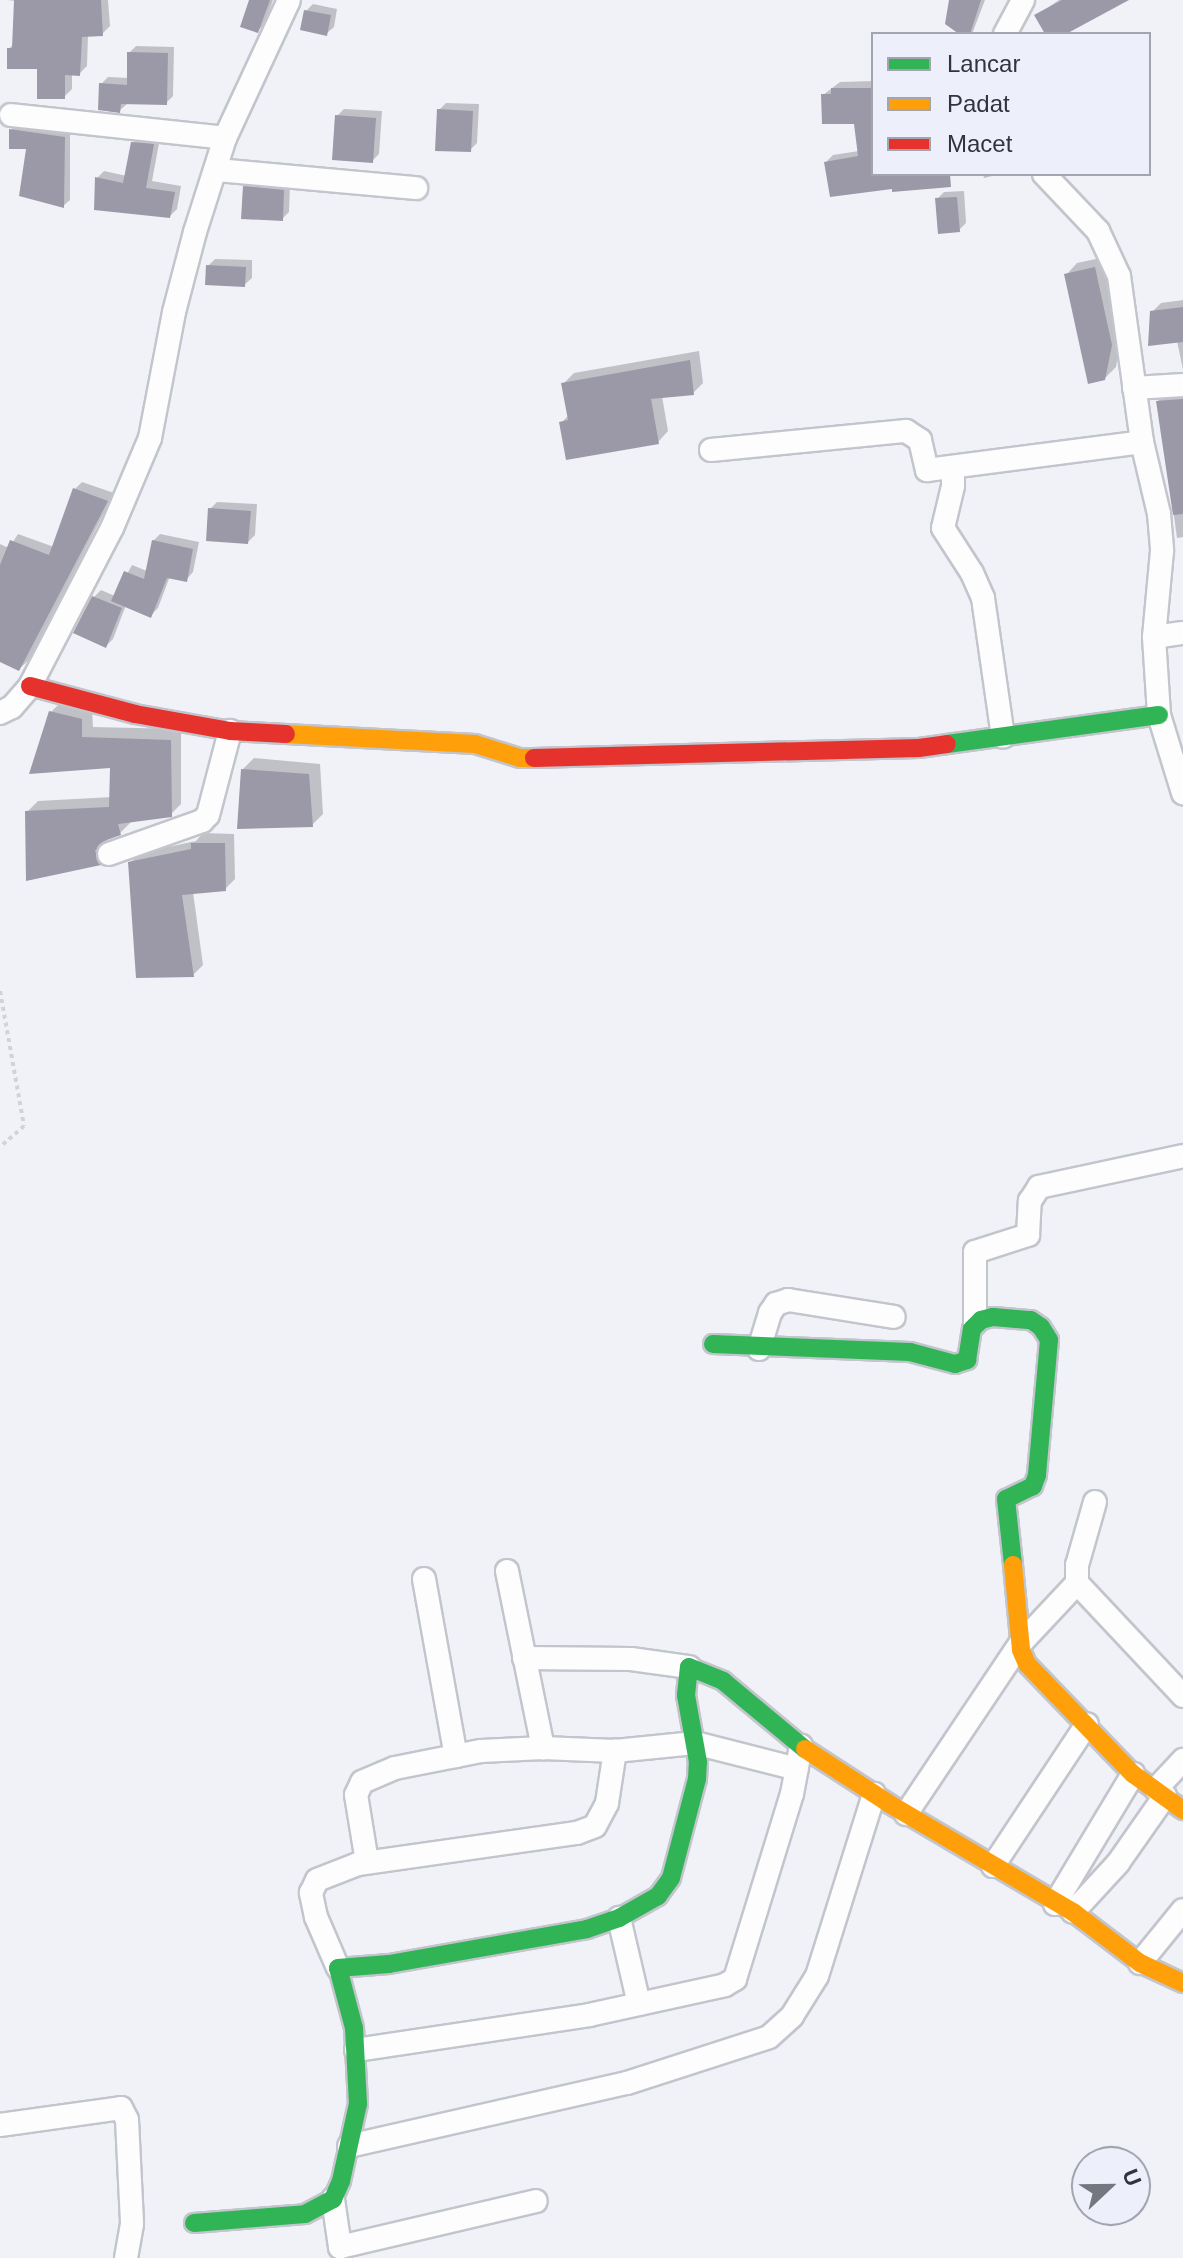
<!DOCTYPE html>
<html>
<head>
<meta charset="utf-8">
<style>
	body { margin:0 }
	#map { position:relative; width:1183px; height:2258px; overflow:hidden; background:#f0f2f8; font-family:Arial,sans-serif }
	div>[style] { position:absolute }
	.shadow>* { inset:0; background:#0003 }
	.building>* { inset:0; background:#9b98a8 }
	.path>* { height:4px; margin-top:-2px; transform-origin:0; background:repeating-linear-gradient(90deg,#d3d3d5 0 4px,transparent 0 8px) }
	.roads { filter:drop-shadow(2px 0 #c3c5cd) drop-shadow(-2px 0 #c3c5cd) drop-shadow(0 2px #c3c5cd) drop-shadow(0 -2px #c3c5cd) }
	.street>* { height:22px; margin:-11px; padding:0 11px; transform-origin:11px; border-radius:11px; background:#fdfdfe }
	.fast>* { height:18px; margin:-9px; padding:0 9px; transform-origin:9px; border-radius:9px; background:#30b455 }
	.slow>* { height:18px; margin:-9px; padding:0 9px; transform-origin:9px; border-radius:9px; background:#ff9f0a }
	.jam>* { height:18px; margin:-9px; padding:0 9px; transform-origin:9px; border-radius:9px; background:#e5322d }
	span { translate:-50% -50%; white-space:nowrap; text-align:center; line-height:1.15; -webkit-text-stroke:8px #edf0fb; paint-order:stroke }
	.legend { position:absolute; left:871px; top:32px; width:280px; height:144px; box-sizing:border-box; background:#edf0fb; border:2px solid #a2a5b0; margin:0; padding:10px 14px; list-style:none; font-size:24px; color:#31343f }
	.legend li { display:flex; align-items:center; gap:16px; height:40px }
	.legend b { width:40px; border:2px solid #a2a5b0 }
	.north { position:absolute; left:1071px; top:2146px; width:80px; height:80px; box-sizing:border-box; background:#edf0fb; border:2px solid #a2a5b0; border-radius:50%; rotate:68deg; font-size:22px; font-weight:700; line-height:32px; text-align:center; color:#31343f }
	.north::after { content:''; display:block; margin:auto; width:28px; height:36px; background:#747680; clip-path:polygon(50% 0,100% 100%,50% 72%,0 100%) }
</style>
</head>
<body>
<div id="map">
	<div class="shadow">
		<i style="clip-path:polygon(7px 0,108px 0,110px 26px,102px 34px,88px 35px,87px 66px,79px 74px,72px 73px,72px 89px,64px 97px,39px 67px,9px 49px,14px 43px,16px 1px)"></i>
		<i style="clip-path:polygon(251px 0,273px 0,265px 23px,258px 31px)"></i>
		<i style="clip-path:polygon(951px 0,985px 0,972px 34px,963px 34px)"></i>
		<i style="clip-path:polygon(1059px 0,1125px 0,1062px 34px,1048px 34px,1037px 15px)"></i>
		<i style="clip-path:polygon(313px 4px,337px 9px,334px 27px,326px 34px,306px 11px)"></i>
		<i style="clip-path:polygon(136px 46px,174px 47px,173px 96px,166px 103px,127px 104px,119px 111px,101px 84px,108px 77px,129px 78px,129px 53px)"></i>
		<i style="clip-path:polygon(873px 81px,873px 174px,932px 174px,894px 186px,826px 162px,833px 155px,859px 151px,855px 122px,823px 95px,840px 82px)"></i>
		<i style="clip-path:polygon(446px 103px,479px 104px,477px 143px,470px 150px,439px 110px)"></i>
		<i style="clip-path:polygon(344px 109px,382px 111px,379px 154px,372px 161px,337px 116px)"></i>
		<i style="clip-path:polygon(18px 123px,70px 131px,70px 200px,63px 206px,28px 147px,11px 130px)"></i>
		<i style="clip-path:polygon(140px 136px,160px 138px,152px 181px,181px 186px,177px 209px,170px 216px,97px 178px,104px 171px,127px 176px,133px 143px)"></i>
		<i style="clip-path:polygon(983px 174px,1000px 174px,984px 178px)"></i>
		<i style="clip-path:polygon(252px 180px,290px 184px,289px 212px,282px 219px,245px 187px)"></i>
		<i style="clip-path:polygon(964px 191px,966px 223px,959px 230px,937px 199px,944px 192px)"></i>
		<i style="clip-path:polygon(1105px 257px,1122px 333px,1116px 367px,1104px 379px,1066px 275px,1077px 263px)"></i>
		<i style="clip-path:polygon(215px 259px,252px 260px,252px 278px,244px 285px,208px 266px)"></i>
		<i style="clip-path:polygon(1183px 300px,1183px 370px,1177px 341px,1152px 312px,1161px 303px)"></i>
		<i style="clip-path:polygon(699px 351px,703px 383px,693px 393px,662px 396px,668px 431px,658px 442px,561px 423px,569px 415px,563px 384px,574px 373px)"></i>
		<i style="clip-path:polygon(1183px 391px,1183px 537px,1177px 538px,1158px 401px,1167px 393px)"></i>
		<i style="clip-path:polygon(82px 482px,114px 493px,30px 659px,19px 669px,0 660px,0 544px,9px 548px,18px 534px,54px 547px,75px 489px)"></i>
		<i style="clip-path:polygon(217px 502px,257px 504px,255px 535px,248px 542px,210px 509px)"></i>
		<i style="clip-path:polygon(160px 534px,199px 542px,193px 572px,186px 580px,170px 576px,158px 608px,151px 615px,126px 605px,113px 639px,106px 646px,94px 597px,101px 590px,115px 596px,132px 565px,147px 571px,153px 541px)"></i>
		<i style="clip-path:polygon(62px 701px,92px 709px,93px 727px,181px 729px,181px 804px,170px 815px,131px 822px,120px 833px,106px 838px,111px 853px,100px 864px,27px 812px,38px 801px,112px 797px,112px 766px,51px 712px)"></i>
		<i style="clip-path:polygon(254px 758px,320px 764px,323px 814px,312px 825px,243px 769px)"></i>
		<i style="clip-path:polygon(203px 833px,234px 834px,235px 879px,225px 889px,193px 892px,203px 965px,193px 975px,130px 863px,140px 853px,196px 841px)"></i>
	</div>
	<div class="building">
		<i style="clip-path:polygon(14px 0,101px 0,103px 36px,82px 37px,80px 76px,65px 75px,65px 99px,37px 99px,37px 69px,7px 69px,7px 48px,12px 48px)"></i>
		<i style="clip-path:polygon(249px 0,270px 0,258px 33px,240px 27px)"></i>
		<i style="clip-path:polygon(949px 0,981px 0,970px 34px,959px 34px,945px 24px)"></i>
		<i style="clip-path:polygon(1062px 0,1129px 0,1066px 34px,1045px 34px,1034px 15px)"></i>
		<i style="clip-path:polygon(304px 10px,331px 15px,327px 36px,300px 30px)"></i>
		<i style="clip-path:polygon(127px 52px,168px 53px,167px 105px,121px 104px,120px 113px,98px 110px,99px 83px,127px 85px)"></i>
		<i style="clip-path:polygon(831px 88px,873px 88px,873px 174px,950px 174px,951px 187px,892px 192px,892px 189px,830px 197px,824px 162px,858px 156px,854px 124px,822px 124px,821px 94px,831px 94px)"></i>
		<i style="clip-path:polygon(437px 109px,473px 111px,471px 152px,435px 151px)"></i>
		<i style="clip-path:polygon(335px 115px,376px 118px,373px 163px,332px 160px)"></i>
		<i style="clip-path:polygon(9px 129px,65px 137px,64px 208px,19px 196px,26px 149px,9px 149px)"></i>
		<i style="clip-path:polygon(131px 142px,154px 144px,146px 188px,175px 192px,170px 218px,94px 210px,95px 177px,123px 183px)"></i>
		<i style="clip-path:polygon(243px 186px,284px 190px,283px 221px,241px 219px)"></i>
		<i style="clip-path:polygon(957px 197px,960px 232px,938px 234px,935px 198px)"></i>
		<i style="clip-path:polygon(206px 265px,246px 267px,245px 287px,205px 285px)"></i>
		<i style="clip-path:polygon(1095px 267px,1112px 345px,1105px 380px,1088px 384px,1064px 274px)"></i>
		<i style="clip-path:polygon(1183px 307px,1183px 342px,1148px 346px,1150px 311px)"></i>
		<i style="clip-path:polygon(690px 360px,694px 395px,651px 399px,659px 444px,566px 460px,559px 422px,568px 420px,561px 383px)"></i>
		<i style="clip-path:polygon(1183px 399px,1183px 514px,1173px 515px,1156px 401px)"></i>
		<i style="clip-path:polygon(73px 488px,108px 501px,19px 671px,0 662px,0 565px,10px 540px,49px 555px)"></i>
		<i style="clip-path:polygon(208px 508px,251px 511px,248px 544px,206px 541px)"></i>
		<i style="clip-path:polygon(152px 540px,193px 549px,187px 582px,167px 578px,151px 618px,111px 601px,124px 571px,144px 579px)"></i>
		<i style="clip-path:polygon(92px 596px,122px 608px,106px 648px,73px 633px)"></i>
		<i style="clip-path:polygon(49px 711px,82px 719px,82px 737px,171px 740px,172px 817px,118px 824px,121px 835px,104px 841px,95px 851px,101px 865px,26px 881px,25px 811px,109px 807px,110px 768px,29px 774px)"></i>
		<i style="clip-path:polygon(241px 769px,309px 774px,313px 827px,237px 829px)"></i>
		<i style="clip-path:polygon(191px 843px,225px 843px,226px 891px,182px 895px,194px 977px,136px 978px,128px 862px,191px 849px)"></i>
	</div>
	<div class="path">
		<i style="left:0;top:991px;width:137px;rotate:79.9deg"></i>
		<i style="left:24px;top:1126px;width:32px;rotate:139deg"></i>
	</div>
	<div class="roads">
		<div class="street">
			<i style="left:1005px;top:34px;width:38px;rotate:-62deg"></i>
			<i style="left:11px;top:115px;width:215px;rotate:6.1deg"></i>
			<i style="left:217px;top:170px;width:200px;rotate:5.2deg"></i>
			<i style="left:1044px;top:174px;width:79px;rotate:46.5deg"></i>
			<i style="left:1098px;top:231px;width:50px;rotate:65deg"></i>
			<i style="left:1119px;top:276px;width:168px;rotate:82.1deg"></i>
			<i style="left:1142px;top:442px;width:74px;rotate:76.7deg"></i>
			<i style="left:1159px;top:514px;width:37px;rotate:85deg"></i>
			<i style="left:1162px;top:551px;width:86px;rotate:95.3deg"></i>
			<i style="left:1154px;top:637px;width:78px;rotate:86.3deg"></i>
			<i style="left:1159px;top:715px;width:82px;rotate:72.9deg"></i>
			<i style="left:1134px;top:388px;width:49px;rotate:-3.5deg"></i>
			<i style="left:711px;top:450px;width:196px;rotate:-5.6deg"></i>
			<i style="left:906px;top:431px;width:17px;rotate:33deg"></i>
			<i style="left:920px;top:440px;width:31px;rotate:77deg"></i>
			<i style="left:927px;top:470px;width:217px;rotate:-7.4deg"></i>
			<i style="left:953px;top:467px;width:19px;rotate:90deg"></i>
			<i style="left:953px;top:486px;width:43px;rotate:103.4deg"></i>
			<i style="left:943px;top:528px;width:54px;rotate:57.2deg"></i>
			<i style="left:972px;top:573px;width:27px;rotate:66deg"></i>
			<i style="left:983px;top:598px;width:140px;rotate:81.8deg"></i>
			<i style="left:1154px;top:637px;width:29px;rotate:-8deg"></i>
			<i style="left:0;top:713px;width:13px;rotate:-27deg"></i>
			<i style="left:12px;top:707px;width:28px;rotate:-49deg"></i>
			<i style="left:30px;top:686px;width:178px;rotate:-62.6deg"></i>
			<i style="left:112px;top:528px;width:98px;rotate:-67.1deg"></i>
			<i style="left:150px;top:438px;width:128px;rotate:-79.2deg"></i>
			<i style="left:174px;top:312px;width:83px;rotate:-75.3deg"></i>
			<i style="left:195px;top:232px;width:99px;rotate:-72.3deg"></i>
			<i style="left:225px;top:138px;width:152px;rotate:-65.1deg"></i>
			<i style="left:109px;top:854px;width:99px;rotate:-19.5deg"></i>
			<i style="left:202px;top:821px;width:8px;rotate:-45deg"></i>
			<i style="left:208px;top:815px;width:87px;rotate:-75.3deg"></i>
			<i style="left:975px;top:1323px;width:71px;rotate:-90deg"></i>
			<i style="left:975px;top:1252px;width:56px;rotate:-17.8deg"></i>
			<i style="left:1028px;top:1235px;width:34px;rotate:-87deg"></i>
			<i style="left:1030px;top:1201px;width:17px;rotate:-57deg"></i>
			<i style="left:1039px;top:1187px;width:147px;rotate:-12.1deg"></i>
			<i style="left:759px;top:1349px;width:38px;rotate:-73deg"></i>
			<i style="left:770px;top:1313px;width:11px;rotate:-56deg"></i>
			<i style="left:776px;top:1304px;width:13px;rotate:-18deg"></i>
			<i style="left:788px;top:1300px;width:107px;rotate:9.1deg"></i>
			<i style="left:1095px;top:1502px;width:66px;rotate:105.9deg"></i>
			<i style="left:1077px;top:1565px;width:18px;rotate:90deg"></i>
			<i style="left:1077px;top:1583px;width:155px;rotate:46.8deg"></i>
			<i style="left:507px;top:1571px;width:181px;rotate:78.5deg"></i>
			<i style="left:424px;top:1579px;width:180px;rotate:79.8deg"></i>
			<i style="left:524px;top:1658px;width:107px;rotate:0.5deg"></i>
			<i style="left:631px;top:1659px;width:59px;rotate:7.9deg"></i>
			<i style="left:1156px;top:1789px;width:40px;rotate:-47deg"></i>
			<i style="left:906px;top:1814px;width:205px;rotate:-56.2deg"></i>
			<i style="left:1020px;top:1644px;width:83px;rotate:-46.9deg"></i>
			<i style="left:367px;top:1862px;width:68px;rotate:-99.3deg"></i>
			<i style="left:356px;top:1795px;width:14px;rotate:-65deg"></i>
			<i style="left:362px;top:1782px;width:36px;rotate:-23deg"></i>
			<i style="left:395px;top:1768px;width:88px;rotate:-11.2deg"></i>
			<i style="left:481px;top:1751px;width:62px;rotate:-2.8deg"></i>
			<i style="left:543px;top:1748px;width:72px;rotate:2.4deg"></i>
			<i style="left:615px;top:1751px;width:80px;rotate:-5.7deg"></i>
			<i style="left:695px;top:1743px;width:105px;rotate:14.3deg"></i>
			<i style="left:993px;top:1866px;width:170px;rotate:-56.5deg"></i>
			<i style="left:1055px;top:1904px;width:152px;rotate:-59deg"></i>
			<i style="left:1073px;top:1912px;width:67px;rotate:-47.4deg"></i>
			<i style="left:1118px;top:1863px;width:82px;rotate:-55deg"></i>
			<i style="left:619px;top:1918px;width:88px;rotate:76.9deg"></i>
			<i style="left:1140px;top:1963px;width:68px;rotate:-50.9deg"></i>
			<i style="left:338px;top:1968px;width:56px;rotate:-113.3deg"></i>
			<i style="left:316px;top:1917px;width:25px;rotate:-102deg"></i>
			<i style="left:311px;top:1893px;width:14px;rotate:-65deg"></i>
			<i style="left:317px;top:1880px;width:44px;rotate:-21.3deg"></i>
			<i style="left:358px;top:1864px;width:221px;rotate:-8.1deg"></i>
			<i style="left:577px;top:1833px;width:19px;rotate:-21deg"></i>
			<i style="left:595px;top:1826px;width:26px;rotate:-62deg"></i>
			<i style="left:607px;top:1803px;width:53px;rotate:-81.3deg"></i>
			<i style="left:356px;top:2050px;width:236px;rotate:-8.5deg"></i>
			<i style="left:589px;top:2015px;width:139px;rotate:-12.4deg"></i>
			<i style="left:725px;top:1985px;width:12px;rotate:-31deg"></i>
			<i style="left:735px;top:1979px;width:194px;rotate:-72.9deg"></i>
			<i style="left:792px;top:1794px;width:49px;rotate:-79.4deg"></i>
			<i style="left:0;top:2125px;width:122px;rotate:-8deg"></i>
			<i style="left:121px;top:2108px;width:13px;rotate:63deg"></i>
			<i style="left:127px;top:2120px;width:104px;rotate:87.2deg"></i>
			<i style="left:132px;top:2224px;width:35px;rotate:100deg"></i>
			<i style="left:349px;top:2146px;width:285px;rotate:-12.8deg"></i>
			<i style="left:627px;top:2083px;width:149px;rotate:-17.9deg"></i>
			<i style="left:769px;top:2037px;width:31px;rotate:-42deg"></i>
			<i style="left:792px;top:2016px;width:47px;rotate:-58deg"></i>
			<i style="left:817px;top:1976px;width:191px;rotate:-72.6deg"></i>
			<i style="left:333px;top:2199px;width:49px;rotate:81.7deg"></i>
			<i style="left:340px;top:2247px;width:201px;rotate:-13.2deg"></i>
		</div>
		<div class="fast">
			<i style="left:947px;top:744px;width:214px;rotate:-7.8deg"></i>
			<i style="left:713px;top:1344px;width:197px;rotate:2.3deg"></i>
			<i style="left:910px;top:1352px;width:47px;rotate:14.9deg"></i>
			<i style="left:955px;top:1364px;width:13px;rotate:-18deg"></i>
			<i style="left:967px;top:1360px;width:31px;rotate:-81deg"></i>
			<i style="left:972px;top:1329px;width:13px;rotate:-45deg"></i>
			<i style="left:981px;top:1320px;width:12px;rotate:-14deg"></i>
			<i style="left:993px;top:1317px;width:38px;rotate:5deg"></i>
			<i style="left:1031px;top:1320px;width:12px;rotate:35deg"></i>
			<i style="left:1041px;top:1327px;width:15px;rotate:58deg"></i>
			<i style="left:1049px;top:1340px;width:136px;rotate:95.1deg"></i>
			<i style="left:1037px;top:1475px;width:12px;rotate:110deg"></i>
			<i style="left:1033px;top:1486px;width:30px;rotate:154deg"></i>
			<i style="left:1006px;top:1499px;width:66px;rotate:83.9deg"></i>
			<i style="left:194px;top:2223px;width:111px;rotate:-4.6deg"></i>
			<i style="left:305px;top:2214px;width:32px;rotate:-28deg"></i>
			<i style="left:333px;top:2199px;width:20px;rotate:-66deg"></i>
			<i style="left:341px;top:2181px;width:79px;rotate:-77.6deg"></i>
			<i style="left:358px;top:2104px;width:76px;rotate:-93deg"></i>
			<i style="left:354px;top:2028px;width:62px;rotate:-104.9deg"></i>
			<i style="left:338px;top:1968px;width:51px;rotate:-4.5deg"></i>
			<i style="left:389px;top:1964px;width:201px;rotate:-10deg"></i>
			<i style="left:587px;top:1929px;width:34px;rotate:-19deg"></i>
			<i style="left:619px;top:1918px;width:45px;rotate:-29.4deg"></i>
			<i style="left:658px;top:1896px;width:22px;rotate:-54deg"></i>
			<i style="left:671px;top:1878px;width:102px;rotate:-75.3deg"></i>
			<i style="left:697px;top:1779px;width:17px;rotate:-87deg"></i>
			<i style="left:698px;top:1762px;width:68px;rotate:-100.2deg"></i>
			<i style="left:686px;top:1695px;width:28px;rotate:-84deg"></i>
			<i style="left:689px;top:1667px;width:37px;rotate:22deg"></i>
			<i style="left:723px;top:1681px;width:107px;rotate:39.7deg"></i>
		</div>
		<div class="slow">
			<i style="left:286px;top:734px;width:189px;rotate:3deg"></i>
			<i style="left:475px;top:744px;width:47px;rotate:17.3deg"></i>
			<i style="left:520px;top:758px;width:14px"></i>
			<i style="left:1013px;top:1565px;width:85px;rotate:84.6deg"></i>
			<i style="left:1021px;top:1650px;width:15px;rotate:67deg"></i>
			<i style="left:1027px;top:1664px;width:153px;rotate:46.1deg"></i>
			<i style="left:1133px;top:1774px;width:62px;rotate:35.8deg"></i>
			<i style="left:805px;top:1749px;width:99px;rotate:33deg"></i>
			<i style="left:888px;top:1803px;width:215px;rotate:30.5deg"></i>
			<i style="left:1073px;top:1912px;width:84px;rotate:37.3deg"></i>
			<i style="left:1140px;top:1963px;width:47px;rotate:24.9deg"></i>
		</div>
		<div class="jam">
			<i style="left:30px;top:686px;width:109px;rotate:14.9deg"></i>
			<i style="left:135px;top:714px;width:97px;rotate:10.1deg"></i>
			<i style="left:230px;top:731px;width:56px;rotate:3.1deg"></i>
			<i style="left:534px;top:758px;width:385px;rotate:-1.5deg"></i>
			<i style="left:919px;top:748px;width:28px;rotate:-8deg"></i>
		</div>
	</div>
	<ul class="legend">
	<li><b style="height:10px;background:#30b455"></b>Lancar</li>
	<li><b style="height:10px;background:#ff9f0a"></b>Padat</li>
	<li><b style="height:10px;background:#e5322d"></b>Macet</li>
	</ul>
	<div class="north">U</div>
</div>
</body>
</html>
